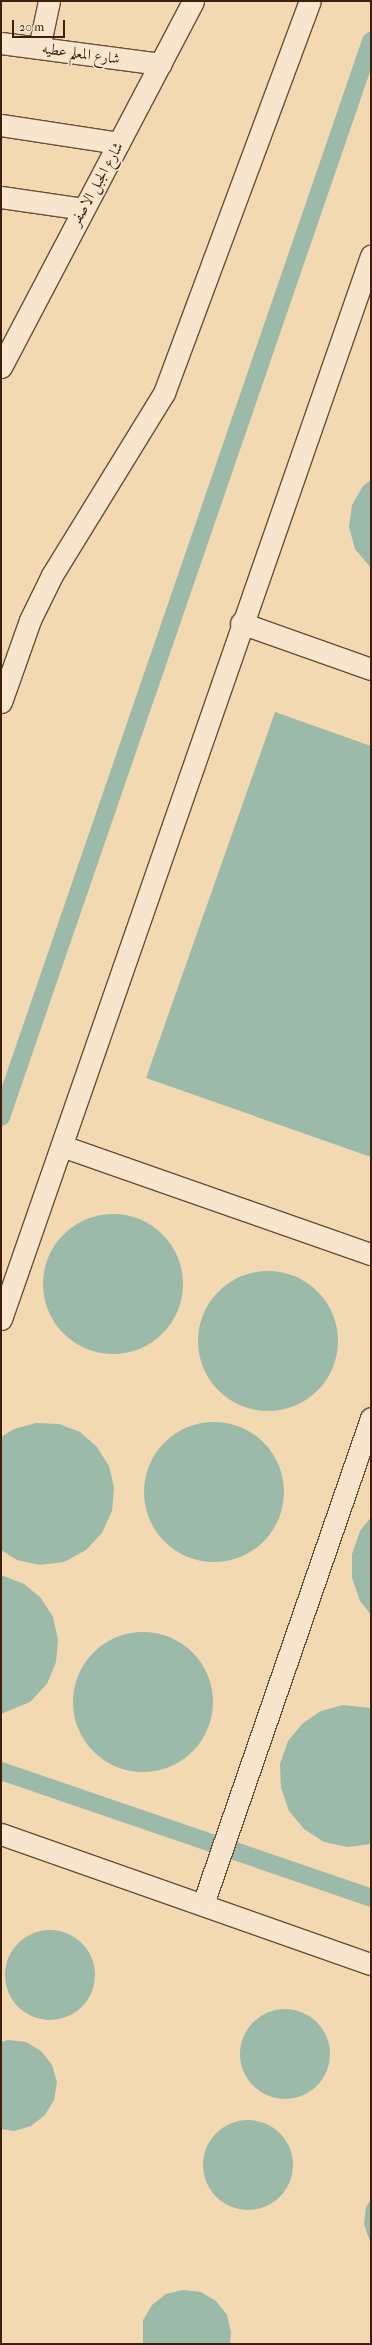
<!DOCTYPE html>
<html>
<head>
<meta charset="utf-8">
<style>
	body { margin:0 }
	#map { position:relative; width:372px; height:2345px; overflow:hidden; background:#f2d9b2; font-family:"IM FELL French Canon",Amiri,serif }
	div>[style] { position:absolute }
	.water>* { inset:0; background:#9cbaaa }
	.round { border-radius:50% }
	.canal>* { height:18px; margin:-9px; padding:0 9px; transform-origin:9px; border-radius:9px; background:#9cbaaa }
	.roads { filter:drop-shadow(1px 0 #6c4d36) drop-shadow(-1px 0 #6c4d36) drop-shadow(0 1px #6c4d36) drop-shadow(0 -1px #6c4d36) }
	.minor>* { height:21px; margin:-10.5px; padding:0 10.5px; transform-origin:10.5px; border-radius:10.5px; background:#f7e6cd }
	span { translate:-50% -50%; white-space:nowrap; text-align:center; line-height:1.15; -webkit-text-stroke:3.5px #f7e6cd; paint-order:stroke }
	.street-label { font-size:15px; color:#3f1e0d }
	.frame { position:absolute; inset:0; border:2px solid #3f1e0d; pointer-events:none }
	.scale { position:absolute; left:12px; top:20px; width:53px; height:18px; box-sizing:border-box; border:2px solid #3f1e0d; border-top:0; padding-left:5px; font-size:12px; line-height:14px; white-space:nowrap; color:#3f1e0d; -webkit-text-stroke:3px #f7e6cd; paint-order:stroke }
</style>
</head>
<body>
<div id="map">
	<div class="water">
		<i style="clip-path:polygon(371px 480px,371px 568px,355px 549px,349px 527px,352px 505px,363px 486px)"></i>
		<i style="clip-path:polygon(275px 712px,371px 746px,371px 1157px,146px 1078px)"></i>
		<i class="round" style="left:43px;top:1214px;width:140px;height:140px"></i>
		<i class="round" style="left:198px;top:1271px;width:140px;height:140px"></i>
		<i class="round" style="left:144px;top:1422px;width:140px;height:140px"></i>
		<i style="clip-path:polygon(36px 1423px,59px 1424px,80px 1432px,97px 1447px,109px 1466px,114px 1488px,112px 1511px,102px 1533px,86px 1550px,64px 1562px,40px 1565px,17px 1560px,1px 1550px,1px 1437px,14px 1429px)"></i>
		<i style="clip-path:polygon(371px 1517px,371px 1615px,360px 1601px,352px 1578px,352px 1554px,360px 1531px)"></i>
		<i style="clip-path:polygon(1px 1575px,24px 1584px,41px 1598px,53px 1617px,58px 1640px,56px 1662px,47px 1684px,30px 1702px,1px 1714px)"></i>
		<i class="round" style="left:73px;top:1632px;width:140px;height:140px"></i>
		<i style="clip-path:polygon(343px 1705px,371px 1708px,371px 1844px,348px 1847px,324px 1842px,304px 1829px,289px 1811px,281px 1788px,280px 1764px,288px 1741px,303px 1723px,321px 1711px)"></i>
		<i class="round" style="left:5px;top:1930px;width:90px;height:90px"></i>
		<i class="round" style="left:240px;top:2009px;width:90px;height:90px"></i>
		<i style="clip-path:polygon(8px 2040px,26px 2042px,41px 2051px,52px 2065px,57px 2082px,54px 2100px,45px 2115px,31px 2126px,14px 2131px,1px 2129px,1px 2042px)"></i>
		<i class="round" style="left:203px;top:2120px;width:90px;height:90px"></i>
		<i style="clip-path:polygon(371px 2199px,371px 2245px,364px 2224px,366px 2207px)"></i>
		<i style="clip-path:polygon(183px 2290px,201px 2292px,216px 2301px,227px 2315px,231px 2332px,230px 2344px,143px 2344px,143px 2320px,152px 2305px,166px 2294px)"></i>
	</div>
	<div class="canal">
		<i style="left:1px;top:1117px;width:1138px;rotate:-71.02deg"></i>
		<i style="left:1px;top:1771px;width:391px;rotate:18.9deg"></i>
	</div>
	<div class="roads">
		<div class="minor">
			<i style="left:1px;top:43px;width:161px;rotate:7.5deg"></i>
			<i style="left:39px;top:48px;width:48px;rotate:-78deg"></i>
			<i style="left:1px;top:125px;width:119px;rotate:8.7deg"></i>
			<i style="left:1px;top:197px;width:83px;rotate:8.3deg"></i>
			<i style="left:1px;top:367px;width:413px;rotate:-62.3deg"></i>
			<i style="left:241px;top:623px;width:138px;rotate:19.5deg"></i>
			<i style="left:1px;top:702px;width:87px;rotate:-70.5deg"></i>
			<i style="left:30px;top:620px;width:50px;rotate:-63.9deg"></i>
			<i style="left:52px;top:575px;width:214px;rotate:-58.4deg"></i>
			<i style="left:164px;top:393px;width:418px;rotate:-69.6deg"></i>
			<i style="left:62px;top:1146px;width:327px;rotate:19.3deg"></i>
			<i style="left:1px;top:1319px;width:1126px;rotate:-70.81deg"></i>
			<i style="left:1px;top:1834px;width:392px;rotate:19.4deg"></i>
			<i style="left:203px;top:1904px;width:514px;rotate:-70.93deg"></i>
		</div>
	</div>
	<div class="street-label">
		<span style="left:81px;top:54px;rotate:8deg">شارع المعلم عطيه</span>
		<span style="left:97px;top:184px;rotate:-61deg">شارع الجبل الاصفر</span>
	</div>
	<div class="frame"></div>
	<div class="scale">20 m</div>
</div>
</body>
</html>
